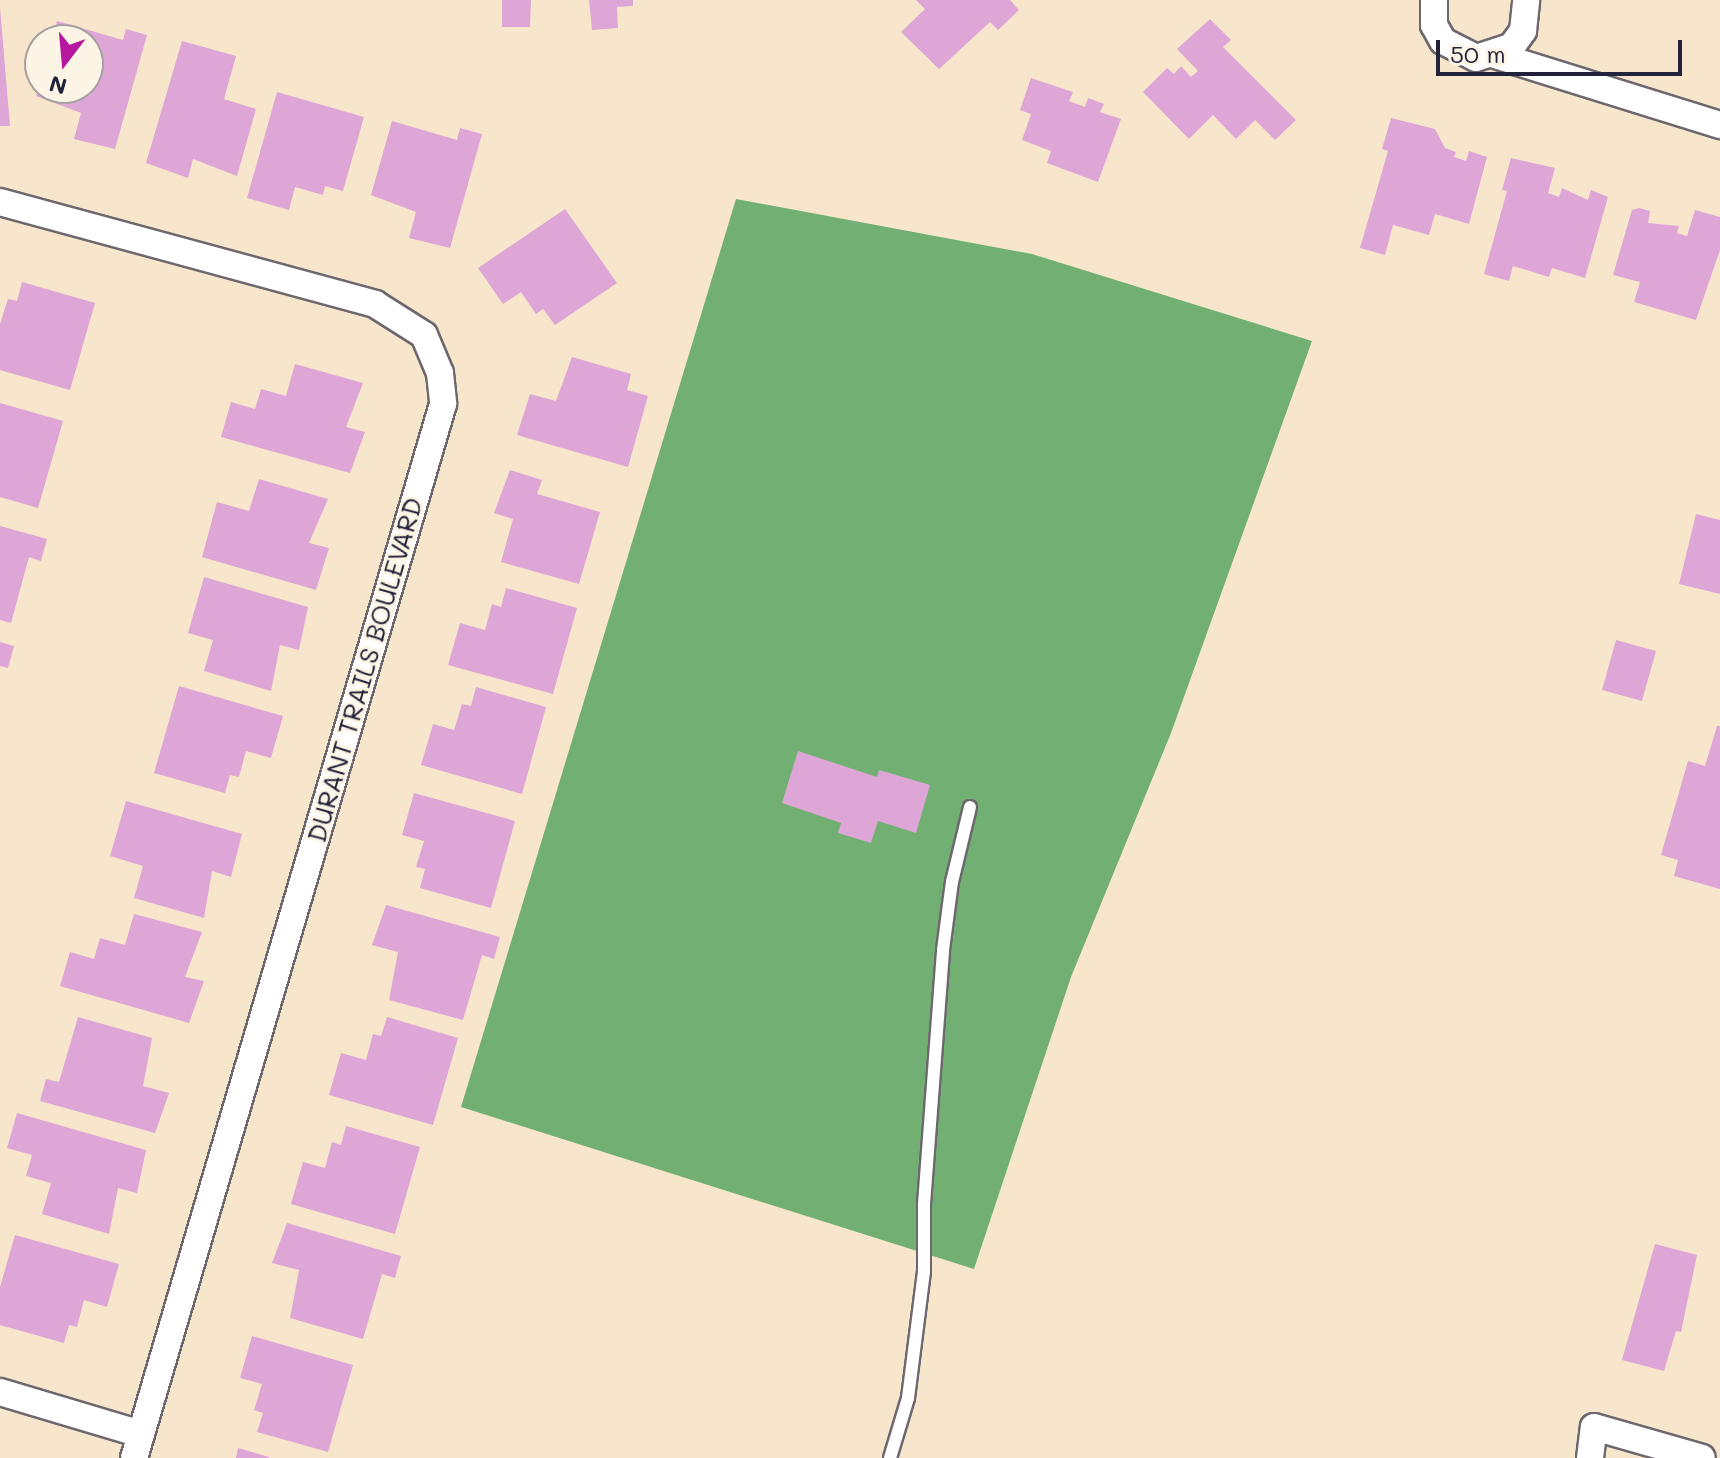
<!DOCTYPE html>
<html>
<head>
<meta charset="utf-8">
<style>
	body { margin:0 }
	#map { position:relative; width:1720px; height:1458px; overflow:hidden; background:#f7e6cc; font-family:Mali,sans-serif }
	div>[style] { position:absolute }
	.forest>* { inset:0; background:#71b072 }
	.building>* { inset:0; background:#dda6d7 }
	.roads { filter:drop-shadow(2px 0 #6d676e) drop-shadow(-2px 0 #6d676e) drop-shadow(0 2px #6d676e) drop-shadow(0 -2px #6d676e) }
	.lane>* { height:12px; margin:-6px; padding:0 6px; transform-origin:6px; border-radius:6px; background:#fff }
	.street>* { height:26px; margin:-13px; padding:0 13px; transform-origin:13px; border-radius:13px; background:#fff }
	span { translate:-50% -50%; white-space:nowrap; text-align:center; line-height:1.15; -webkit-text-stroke:6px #fcf5e5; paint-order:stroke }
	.street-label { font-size:26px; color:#22223b }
	.north { position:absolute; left:24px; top:24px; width:80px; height:80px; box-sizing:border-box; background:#fcf5e5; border:2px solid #a5a1a1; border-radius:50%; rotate:196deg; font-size:22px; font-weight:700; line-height:32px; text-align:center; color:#22223b }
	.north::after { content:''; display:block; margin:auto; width:28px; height:36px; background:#b5179e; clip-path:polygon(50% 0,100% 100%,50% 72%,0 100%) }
	.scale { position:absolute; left:1436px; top:40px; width:246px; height:36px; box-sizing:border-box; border:4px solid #22223b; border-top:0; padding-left:10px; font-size:24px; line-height:28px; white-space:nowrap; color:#22223b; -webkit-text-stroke:6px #fcf5e5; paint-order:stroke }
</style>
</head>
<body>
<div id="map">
	<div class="forest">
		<i style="clip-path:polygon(736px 199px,1032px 254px,1312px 341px,1171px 733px,1071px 977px,974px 1269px,461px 1107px)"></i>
	</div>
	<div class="building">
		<i style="clip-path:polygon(502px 0,531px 0,530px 27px,502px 27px)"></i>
		<i style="clip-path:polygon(589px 0,633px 0,633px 6px,617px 7px,618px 28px,592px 30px)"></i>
		<i style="clip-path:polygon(916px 0,1010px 0,1019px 10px,998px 30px,990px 22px,939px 69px,901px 32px,925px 9px)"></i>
		<i style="clip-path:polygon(0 7px,10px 126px,0 126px)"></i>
		<i style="clip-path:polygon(1210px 19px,1231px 40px,1223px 47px,1296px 120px,1275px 140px,1255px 120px,1236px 139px,1213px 115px,1189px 139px,1143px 92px,1167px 68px,1174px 74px,1181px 66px,1191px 77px,1198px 71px,1177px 49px)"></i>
		<i style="clip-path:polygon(57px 21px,123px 40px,126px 29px,147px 35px,115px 149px,74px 139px,81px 113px,36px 96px,39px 88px,88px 88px,88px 40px,52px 40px)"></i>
		<i style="clip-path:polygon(182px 41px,236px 56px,224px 99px,256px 109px,237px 176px,193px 159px,188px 178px,146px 163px)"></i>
		<i style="clip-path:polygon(1031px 78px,1073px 92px,1069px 101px,1085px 107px,1088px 98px,1104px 104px,1100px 112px,1121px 119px,1098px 182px,1047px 163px,1051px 151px,1022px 140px,1031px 114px,1020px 110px)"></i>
		<i style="clip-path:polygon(277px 92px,364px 117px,343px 191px,325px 186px,323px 195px,295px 187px,289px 210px,247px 198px)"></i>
		<i style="clip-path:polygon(1391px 118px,1435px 129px,1445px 148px,1456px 152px,1454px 157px,1466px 161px,1469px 151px,1487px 157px,1469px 224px,1435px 214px,1429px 235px,1393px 225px,1385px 255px,1360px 248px,1388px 151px,1382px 149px)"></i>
		<i style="clip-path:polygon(392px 121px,457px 140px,460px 128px,482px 134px,450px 248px,409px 238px,416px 212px,371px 195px)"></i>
		<i style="clip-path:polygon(1511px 158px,1555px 168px,1548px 193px,1559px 197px,1562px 188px,1588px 200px,1591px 190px,1608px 197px,1585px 278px,1552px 268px,1549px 277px,1513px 266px,1509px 281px,1484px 274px,1507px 191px,1502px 190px)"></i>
		<i style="clip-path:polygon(1639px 208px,1650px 211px,1648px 223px,1679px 226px,1677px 233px,1687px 236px,1695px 210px,1720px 217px,1720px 250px,1696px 320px,1634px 302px,1640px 282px,1613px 275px,1632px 210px)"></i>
		<i style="clip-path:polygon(565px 209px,617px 283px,555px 325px,543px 309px,536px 314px,521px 292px,503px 304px,478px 268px)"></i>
		<i style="clip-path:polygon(22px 282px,95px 303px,70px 390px,0 370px,0 324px,8px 299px,17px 301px)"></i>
		<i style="clip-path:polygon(572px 357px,631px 374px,627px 390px,648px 396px,628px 467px,517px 435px,530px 394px,556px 401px)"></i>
		<i style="clip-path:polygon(295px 364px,363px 383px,346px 427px,365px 432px,350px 473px,221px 437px,231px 402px,255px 409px,261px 389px,286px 396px)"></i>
		<i style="clip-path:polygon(0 403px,63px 421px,38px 508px,0 497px)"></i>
		<i style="clip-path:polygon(510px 470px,542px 480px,537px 494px,600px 512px,579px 584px,501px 562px,513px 519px,494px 513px)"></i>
		<i style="clip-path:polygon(259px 479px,328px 499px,309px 543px,329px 548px,316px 590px,202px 557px,217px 502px,249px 511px)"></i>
		<i style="clip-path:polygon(1696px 514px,1720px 520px,1720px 594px,1679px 584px)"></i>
		<i style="clip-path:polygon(0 526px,47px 539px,41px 561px,29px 557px,11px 623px,0 620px)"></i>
		<i style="clip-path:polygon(204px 577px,308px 607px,299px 650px,280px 645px,271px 691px,204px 671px,213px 640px,188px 633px)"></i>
		<i style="clip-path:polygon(506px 588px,577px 608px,553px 694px,448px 665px,460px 623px,485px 630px,492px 604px,501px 607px)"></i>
		<i style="clip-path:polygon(1616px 640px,1656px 651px,1642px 701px,1602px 690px)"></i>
		<i style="clip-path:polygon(0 642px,14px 646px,8px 668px,0 666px)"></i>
		<i style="clip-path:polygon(179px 686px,283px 716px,271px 758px,246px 751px,239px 777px,230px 775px,225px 793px,154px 773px)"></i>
		<i style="clip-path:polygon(476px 687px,546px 707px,522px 794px,421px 765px,433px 724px,454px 730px,462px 704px,471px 706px)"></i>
		<i style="clip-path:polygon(1717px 726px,1720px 726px,1720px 889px,1674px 876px,1678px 860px,1661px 855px,1688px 761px,1705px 766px)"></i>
		<i style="clip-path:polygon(798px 751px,877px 777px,879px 770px,930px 785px,916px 833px,878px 821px,871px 843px,838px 833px,841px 823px,782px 803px)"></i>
		<i style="clip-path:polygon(414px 793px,515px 821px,491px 908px,420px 888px,425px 869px,416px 867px,424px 841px,402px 835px)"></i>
		<i style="clip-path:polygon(126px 801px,242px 834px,231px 877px,212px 871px,204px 918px,134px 898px,143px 866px,110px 856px)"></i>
		<i style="clip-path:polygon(386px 905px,500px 937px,494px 959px,482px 955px,463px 1020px,389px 1000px,398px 952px,372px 945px)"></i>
		<i style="clip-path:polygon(134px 914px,202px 932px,185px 977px,204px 981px,189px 1023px,60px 986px,70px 952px,94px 959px,100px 938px,125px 945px)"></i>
		<i style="clip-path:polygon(78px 1017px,152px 1038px,143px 1086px,169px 1093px,155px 1133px,40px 1101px,46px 1079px,59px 1082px)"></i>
		<i style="clip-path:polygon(387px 1017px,458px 1038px,433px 1125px,329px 1095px,341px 1053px,366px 1060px,373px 1034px,381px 1036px)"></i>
		<i style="clip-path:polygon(17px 1113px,146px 1150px,137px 1193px,118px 1188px,109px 1234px,42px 1214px,51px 1183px,26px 1176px,32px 1155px,7px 1148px)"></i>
		<i style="clip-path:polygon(346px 1126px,420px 1147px,395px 1234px,291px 1204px,303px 1162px,325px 1168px,332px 1142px,341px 1145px)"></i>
		<i style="clip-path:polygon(287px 1223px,401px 1256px,395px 1278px,382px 1274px,363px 1339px,290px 1318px,299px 1270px,272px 1263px)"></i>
		<i style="clip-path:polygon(15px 1235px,119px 1264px,107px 1307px,84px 1300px,77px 1327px,69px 1325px,64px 1343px,0 1325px,0 1287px)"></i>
		<i style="clip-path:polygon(1655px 1244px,1697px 1255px,1681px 1332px,1676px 1331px,1664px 1371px,1622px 1360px)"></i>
		<i style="clip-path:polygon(252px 1336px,353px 1365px,328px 1452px,257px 1432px,263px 1413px,254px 1410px,262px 1384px,240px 1378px)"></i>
		<i style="clip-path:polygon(238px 1448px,269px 1457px,269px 1458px,236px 1458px)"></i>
	</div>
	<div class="roads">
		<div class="lane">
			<i style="left:890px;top:1458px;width:63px;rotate:-73.3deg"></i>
			<i style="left:908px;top:1398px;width:127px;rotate:-82.8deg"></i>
			<i style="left:924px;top:1272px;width:68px;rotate:-90deg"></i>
			<i style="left:924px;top:1204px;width:255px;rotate:-85.7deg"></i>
			<i style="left:943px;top:950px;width:69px;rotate:-82.5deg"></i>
			<i style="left:952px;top:882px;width:77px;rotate:-76.5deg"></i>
		</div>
		<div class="street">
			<i style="left:1434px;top:0;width:25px;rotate:90deg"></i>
			<i style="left:1434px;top:25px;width:18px;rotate:61deg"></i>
			<i style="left:1443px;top:41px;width:37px;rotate:27deg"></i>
			<i style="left:1476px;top:58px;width:38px;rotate:-18deg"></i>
			<i style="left:1512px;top:46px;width:19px;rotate:-54deg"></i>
			<i style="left:1523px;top:31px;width:31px;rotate:-84deg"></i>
			<i style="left:1495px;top:55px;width:236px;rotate:17.3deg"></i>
			<i style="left:0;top:202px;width:389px;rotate:15.2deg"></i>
			<i style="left:375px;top:304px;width:58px;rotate:32.3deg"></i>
			<i style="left:424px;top:335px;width:41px;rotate:67.2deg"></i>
			<i style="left:440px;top:373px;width:31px;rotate:84deg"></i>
			<i style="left:443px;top:404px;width:1098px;rotate:106.34deg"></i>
			<i style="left:0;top:1392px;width:147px;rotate:16.6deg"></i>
			<i style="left:1590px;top:1458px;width:31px;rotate:-83deg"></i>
			<i style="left:1594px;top:1427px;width:112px;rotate:16deg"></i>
		</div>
	</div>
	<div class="street-label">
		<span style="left:365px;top:670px;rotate:-74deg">DURANT TRAILS BOULEVARD</span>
	</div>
	<div class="north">N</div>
	<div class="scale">50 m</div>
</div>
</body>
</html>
